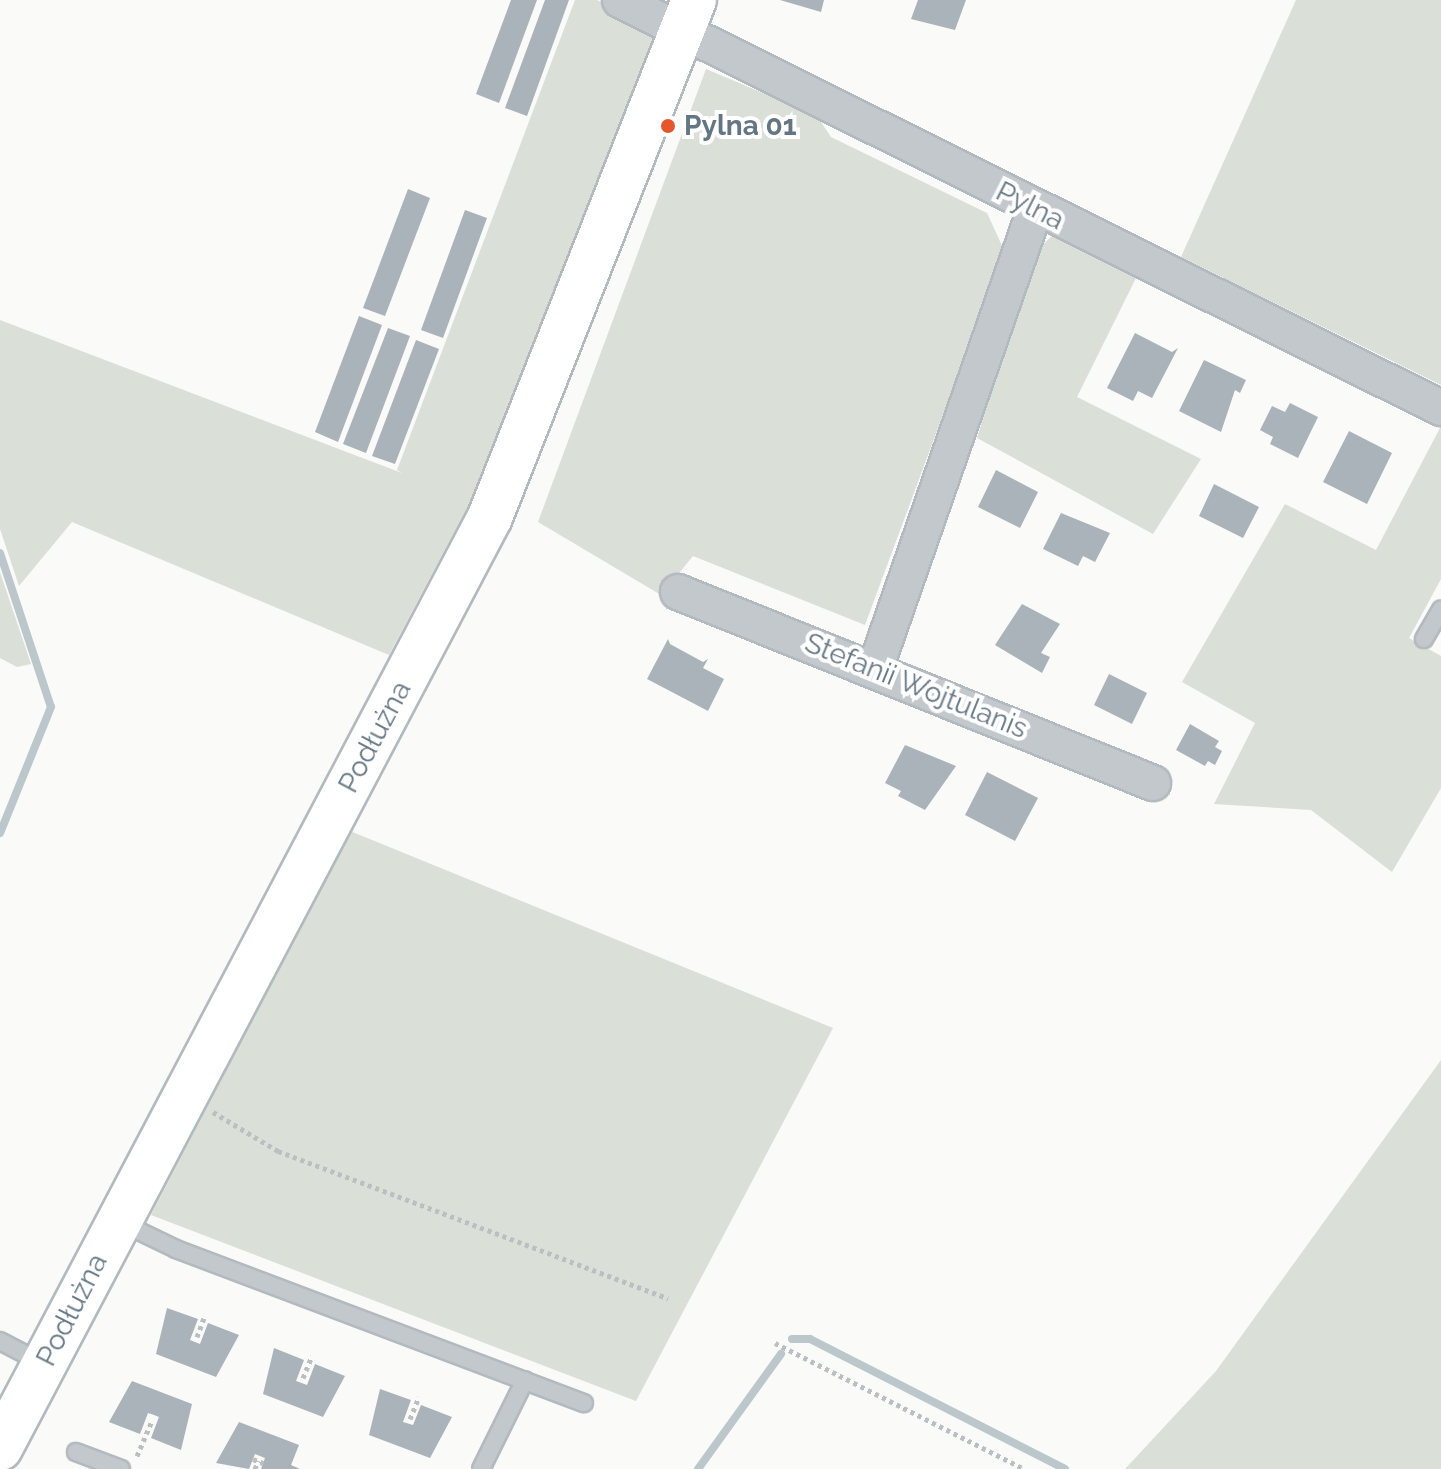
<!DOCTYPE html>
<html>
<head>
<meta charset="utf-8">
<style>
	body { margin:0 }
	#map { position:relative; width:1441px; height:1469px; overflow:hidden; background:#fafaf8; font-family:Raleway,sans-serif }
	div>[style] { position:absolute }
	.green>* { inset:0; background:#dadfd7 }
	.stream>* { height:8px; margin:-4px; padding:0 4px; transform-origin:4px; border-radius:4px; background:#bbc7cb }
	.building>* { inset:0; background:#aab3b9 }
	.path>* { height:5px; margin-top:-2.5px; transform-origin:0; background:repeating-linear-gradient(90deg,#bbbfc2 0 4px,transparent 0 8px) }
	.roads { filter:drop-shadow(2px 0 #b3babf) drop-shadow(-2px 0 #b3babf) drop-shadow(0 2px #b3babf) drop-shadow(0 -2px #b3babf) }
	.lane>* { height:16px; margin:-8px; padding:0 8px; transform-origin:8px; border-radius:8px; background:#c3c8cc }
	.street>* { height:34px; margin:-17px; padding:0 17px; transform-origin:17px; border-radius:17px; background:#c3c8cc }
	.secondary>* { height:44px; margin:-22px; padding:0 22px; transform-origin:22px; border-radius:22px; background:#fff }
	.dots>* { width:22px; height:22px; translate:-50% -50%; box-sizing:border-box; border:4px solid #fff; border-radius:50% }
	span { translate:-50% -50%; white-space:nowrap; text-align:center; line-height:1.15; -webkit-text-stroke:8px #fff; paint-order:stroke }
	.poi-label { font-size:28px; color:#657683; font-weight:700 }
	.left { translate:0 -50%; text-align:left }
	.street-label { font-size:28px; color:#657683 }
</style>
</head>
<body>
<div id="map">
	<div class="green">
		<i style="clip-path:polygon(575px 0,597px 0,661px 32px,471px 500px,389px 655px,72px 522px,19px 586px,0 529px,0 320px,402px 473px,397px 470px)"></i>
		<i style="clip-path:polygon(1296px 0,1441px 0,1441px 385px,1181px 257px)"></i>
		<i style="clip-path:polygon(706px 69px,817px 116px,831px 137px,987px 213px,1004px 250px,865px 625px,693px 556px,661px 595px,538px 522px)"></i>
		<i style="clip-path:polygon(1054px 234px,1137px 276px,1077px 397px,1201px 459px,1153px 534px,977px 438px,1034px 253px)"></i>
		<i style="clip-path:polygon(1441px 426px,1441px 579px,1409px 638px,1441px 656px,1441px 788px,1392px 872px,1311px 810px,1214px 804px,1255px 723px,1182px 682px,1285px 504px,1376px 550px)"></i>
		<i style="clip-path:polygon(0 572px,31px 664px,17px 667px,0 658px)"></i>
		<i style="clip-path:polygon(350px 831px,833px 1028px,636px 1401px,151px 1215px)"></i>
		<i style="clip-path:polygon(1441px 1060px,1441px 1469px,1125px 1469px,1216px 1371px)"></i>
	</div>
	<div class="stream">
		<i style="left:0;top:553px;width:162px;rotate:71.7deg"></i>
		<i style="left:51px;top:707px;width:136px;rotate:112deg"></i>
		<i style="left:792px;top:1339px;width:18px"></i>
		<i style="left:810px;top:1339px;width:286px;rotate:27deg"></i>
		<i style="left:698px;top:1469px;width:142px;rotate:-54.2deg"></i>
	</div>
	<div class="building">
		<i style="clip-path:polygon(511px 0,537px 0,499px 103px,476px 94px)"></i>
		<i style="clip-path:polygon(545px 0,569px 0,527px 116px,505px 108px)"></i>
		<i style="clip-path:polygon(780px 0,824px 0,821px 12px)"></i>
		<i style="clip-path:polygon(918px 0,966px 0,955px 30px,911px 19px)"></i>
		<i style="clip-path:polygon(408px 189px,430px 198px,385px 316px,363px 308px)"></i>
		<i style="clip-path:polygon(465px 210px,487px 218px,443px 338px,421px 330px)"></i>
		<i style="clip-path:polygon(359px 316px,382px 325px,338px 442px,315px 432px)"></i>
		<i style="clip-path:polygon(388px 328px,410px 336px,366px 453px,343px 444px)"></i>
		<i style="clip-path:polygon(1135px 333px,1172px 352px,1178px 348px,1152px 398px,1138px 391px,1133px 401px,1107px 388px)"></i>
		<i style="clip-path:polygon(416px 340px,439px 349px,395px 464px,372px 456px)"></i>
		<i style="clip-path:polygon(1204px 360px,1246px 380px,1240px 393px,1235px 390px,1221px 432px,1179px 411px)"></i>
		<i style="clip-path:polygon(1290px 403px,1318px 417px,1298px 458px,1270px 444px,1273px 437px,1260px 430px,1272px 406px,1285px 412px)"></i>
		<i style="clip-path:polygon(1349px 431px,1392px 453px,1367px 504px,1323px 482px)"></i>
		<i style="clip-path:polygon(996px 470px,1038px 492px,1020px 528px,978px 507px)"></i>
		<i style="clip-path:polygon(1214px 484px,1259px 507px,1243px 538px,1199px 516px)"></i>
		<i style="clip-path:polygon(1061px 513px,1110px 533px,1095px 562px,1083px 556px,1078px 566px,1043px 549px)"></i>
		<i style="clip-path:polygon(1022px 604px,1060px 624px,1041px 653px,1050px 657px,1042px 673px,995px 645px)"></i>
		<i style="clip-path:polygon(668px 639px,670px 644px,703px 662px,708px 659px,703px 668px,724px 679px,708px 711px,647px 679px)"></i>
		<i style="clip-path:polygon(1109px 674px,1147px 693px,1132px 724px,1094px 705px)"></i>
		<i style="clip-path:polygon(1190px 724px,1219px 741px,1215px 747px,1222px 751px,1215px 765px,1208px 761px,1205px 766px,1176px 750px)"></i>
		<i style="clip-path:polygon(905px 745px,956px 766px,925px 810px,898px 796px,901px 791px,885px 783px)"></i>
		<i style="clip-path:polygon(987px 772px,1038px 798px,1015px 841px,965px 815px)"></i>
		<i style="clip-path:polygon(167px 1308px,198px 1319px,190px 1340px,200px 1344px,208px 1323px,239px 1335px,216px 1377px,156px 1354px)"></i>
		<i style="clip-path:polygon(274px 1348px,304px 1360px,296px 1381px,307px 1385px,315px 1364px,345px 1376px,323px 1417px,263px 1394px)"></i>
		<i style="clip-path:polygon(132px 1381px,192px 1404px,181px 1450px,151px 1438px,159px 1417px,154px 1415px,148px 1413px,140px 1434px,109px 1422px)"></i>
		<i style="clip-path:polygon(380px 1389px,411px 1400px,403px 1422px,413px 1425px,421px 1405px,452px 1417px,430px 1458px,369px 1435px)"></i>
		<i style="clip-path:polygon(239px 1422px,299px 1445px,291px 1465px,300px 1469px,261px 1469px,265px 1458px,255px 1454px,249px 1469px,216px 1463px)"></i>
	</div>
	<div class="path">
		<i style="left:213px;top:1112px;width:76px;rotate:31deg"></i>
		<i style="left:278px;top:1151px;width:417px;rotate:20.7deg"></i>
		<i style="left:197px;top:1337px;width:23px;rotate:-70deg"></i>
		<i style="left:775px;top:1343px;width:279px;rotate:26.8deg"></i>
		<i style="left:303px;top:1378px;width:24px;rotate:-68deg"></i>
		<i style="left:410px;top:1419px;width:24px;rotate:-68deg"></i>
		<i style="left:137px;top:1456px;width:39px;rotate:-67deg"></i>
		<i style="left:253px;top:1459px;width:11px;rotate:22deg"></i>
		<i style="left:255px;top:1469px;width:9px;rotate:-69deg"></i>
	</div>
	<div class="roads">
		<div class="lane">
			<i style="left:1424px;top:639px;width:34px;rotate:-60deg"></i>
			<i style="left:120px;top:1222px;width:62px;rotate:25.7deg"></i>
			<i style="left:176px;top:1249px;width:436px;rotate:20.7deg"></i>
			<i style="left:0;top:1341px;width:47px;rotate:27.6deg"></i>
			<i style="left:76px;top:1452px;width:48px;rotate:20.7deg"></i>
			<i style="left:481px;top:1469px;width:99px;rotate:-63.7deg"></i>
		</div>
		<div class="street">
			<i style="left:620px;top:0;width:917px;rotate:26.43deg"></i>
			<i style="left:678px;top:592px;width:512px;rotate:21.91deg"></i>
			<i style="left:875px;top:669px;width:487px;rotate:-70.8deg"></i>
		</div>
		<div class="secondary">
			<i style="left:0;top:1448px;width:1052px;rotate:-62.24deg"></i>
			<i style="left:490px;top:517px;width:556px;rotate:-68.47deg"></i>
		</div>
	</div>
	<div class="dots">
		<i style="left:668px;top:126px;background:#e4572e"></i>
	</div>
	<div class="poi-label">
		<span class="left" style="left:684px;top:126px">Pylna 01</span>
	</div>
	<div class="street-label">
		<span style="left:1030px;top:206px;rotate:27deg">Pylna</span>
		<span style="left:916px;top:686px;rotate:22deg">Stefanii Wojtulanis</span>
		<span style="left:375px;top:737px;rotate:-62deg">Podłużna</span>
		<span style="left:72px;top:1310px;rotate:-63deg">Podłużna</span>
	</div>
</div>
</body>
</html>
